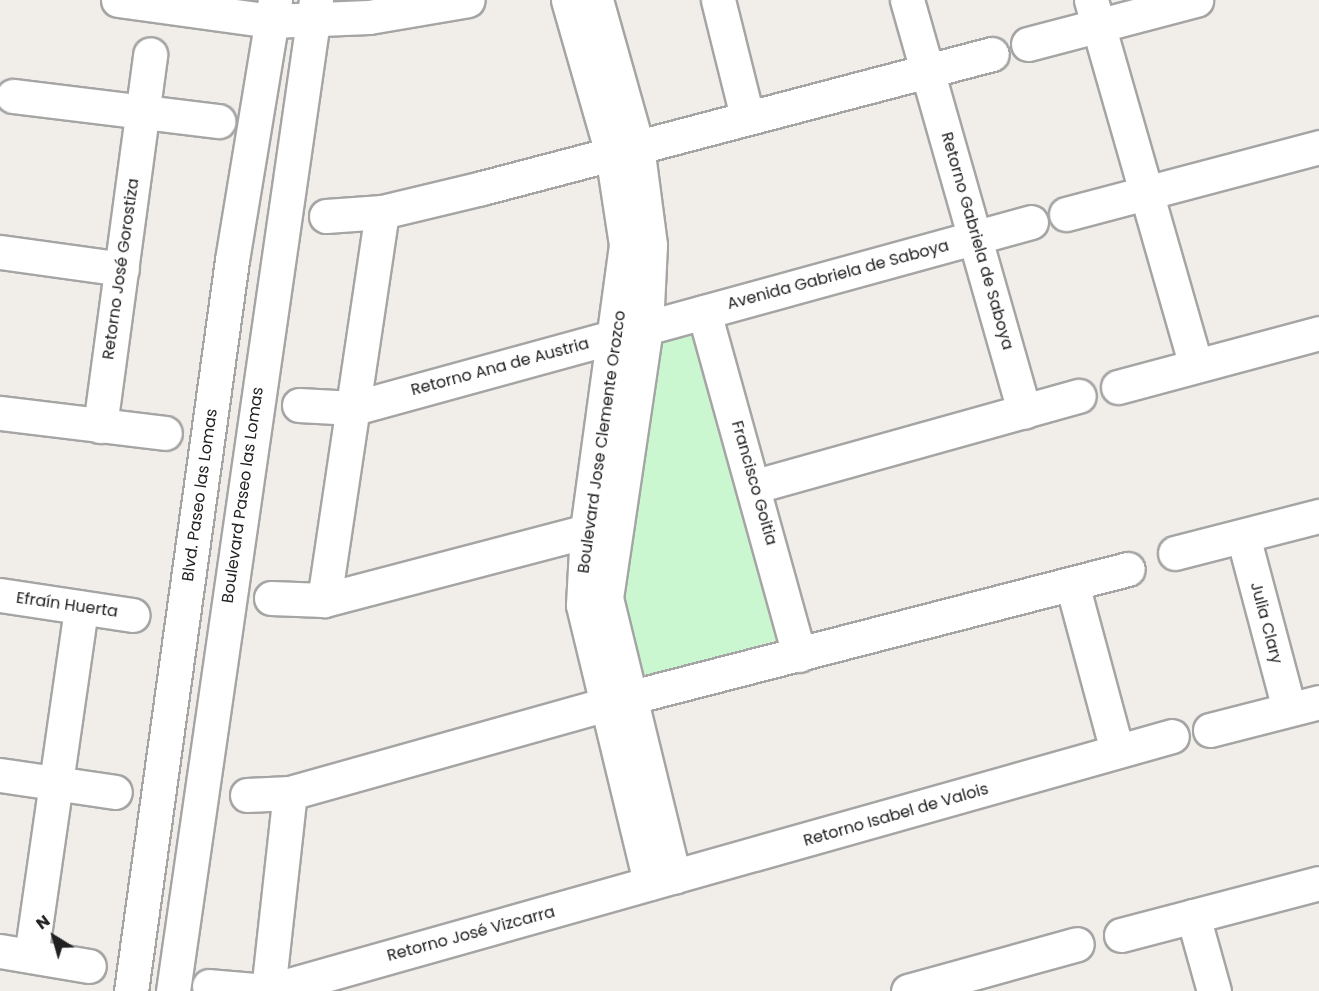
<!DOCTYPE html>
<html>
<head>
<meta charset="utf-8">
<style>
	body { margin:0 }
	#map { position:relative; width:1319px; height:991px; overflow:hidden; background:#f1eee9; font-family:Poppins,sans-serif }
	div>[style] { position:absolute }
	.park>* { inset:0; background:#caf6d0 }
	.roads { filter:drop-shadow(2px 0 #a5a5a5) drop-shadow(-2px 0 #a5a5a5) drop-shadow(0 2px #a5a5a5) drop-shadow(0 -2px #a5a5a5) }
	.minor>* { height:33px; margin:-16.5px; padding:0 16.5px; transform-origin:16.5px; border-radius:16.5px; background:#fff }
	span { translate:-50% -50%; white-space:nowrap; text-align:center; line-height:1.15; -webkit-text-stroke:6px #fff; paint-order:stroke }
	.street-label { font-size:16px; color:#212121 }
	.north { position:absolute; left:24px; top:907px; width:60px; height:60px; -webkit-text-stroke:4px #fff; paint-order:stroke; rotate:323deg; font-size:16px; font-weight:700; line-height:24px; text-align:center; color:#212121 }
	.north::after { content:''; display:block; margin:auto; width:21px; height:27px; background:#212121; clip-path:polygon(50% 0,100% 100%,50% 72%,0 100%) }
</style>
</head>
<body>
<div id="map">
	<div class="park">
		<i style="clip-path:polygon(696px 320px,789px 637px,636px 679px,622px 608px,623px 539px,657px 330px)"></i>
	</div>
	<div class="roads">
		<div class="minor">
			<i style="left:118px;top:0;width:154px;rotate:7.8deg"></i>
			<i style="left:271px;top:21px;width:98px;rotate:-2.3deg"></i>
			<i style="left:369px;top:17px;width:100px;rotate:-9.7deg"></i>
			<i style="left:568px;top:0;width:159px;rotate:74deg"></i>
			<i style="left:612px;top:153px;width:93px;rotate:81.3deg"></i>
			<i style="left:626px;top:245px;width:289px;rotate:97.8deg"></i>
			<i style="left:587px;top:531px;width:74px;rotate:93.1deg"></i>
			<i style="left:583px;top:605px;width:286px;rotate:76.4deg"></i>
			<i style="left:596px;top:0;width:152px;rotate:74.3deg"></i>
			<i style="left:637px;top:146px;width:100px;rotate:82.5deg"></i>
			<i style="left:650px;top:245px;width:82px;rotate:92.8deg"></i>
			<i style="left:646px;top:327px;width:274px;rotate:98.4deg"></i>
			<i style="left:606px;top:598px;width:287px;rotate:76.3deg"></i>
			<i style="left:718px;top:0;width:120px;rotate:76deg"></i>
			<i style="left:907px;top:0;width:428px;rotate:74.1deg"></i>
			<i style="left:1091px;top:0;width:380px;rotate:74deg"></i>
			<i style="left:1028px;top:44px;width:174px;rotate:-14.7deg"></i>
			<i style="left:13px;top:96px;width:207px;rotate:7deg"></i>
			<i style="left:1066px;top:214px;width:262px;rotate:-14.8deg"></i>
			<i style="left:326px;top:216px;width:56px;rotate:-4.1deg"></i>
			<i style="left:382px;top:212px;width:103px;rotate:-13.5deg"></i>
			<i style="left:482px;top:188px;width:527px;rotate:-14.72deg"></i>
			<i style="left:0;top:252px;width:123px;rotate:7.9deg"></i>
			<i style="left:704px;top:312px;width:356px;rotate:74.5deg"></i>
			<i style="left:1118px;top:387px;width:208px;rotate:-15deg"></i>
			<i style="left:299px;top:405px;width:55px;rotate:3.1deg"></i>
			<i style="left:354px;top:408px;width:702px;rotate:-15.36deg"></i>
			<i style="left:0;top:413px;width:166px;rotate:6.9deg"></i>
			<i style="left:100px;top:426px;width:375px;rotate:-82.3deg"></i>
			<i style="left:756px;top:486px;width:335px;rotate:-15.6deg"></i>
			<i style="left:1243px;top:536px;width:179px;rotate:75.1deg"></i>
			<i style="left:1175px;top:553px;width:149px;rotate:-14.4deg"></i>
			<i style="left:1072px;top:584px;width:173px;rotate:74.9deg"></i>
			<i style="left:0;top:595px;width:134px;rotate:8.6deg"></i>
			<i style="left:271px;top:598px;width:53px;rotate:2.2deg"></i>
			<i style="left:324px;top:600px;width:293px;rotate:-14.7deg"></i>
			<i style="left:324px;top:600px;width:392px;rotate:-81.5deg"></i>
			<i style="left:1210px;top:730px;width:113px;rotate:-14.4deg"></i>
			<i style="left:0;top:775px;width:116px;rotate:8.4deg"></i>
			<i style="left:247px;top:795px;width:43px;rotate:-2.7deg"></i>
			<i style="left:290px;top:793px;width:351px;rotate:-15.7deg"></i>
			<i style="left:628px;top:698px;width:516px;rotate:-14.47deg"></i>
			<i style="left:1193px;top:916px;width:78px;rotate:74.4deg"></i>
			<i style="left:1121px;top:935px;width:205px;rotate:-14.7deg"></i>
			<i style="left:0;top:951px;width:90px;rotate:9.6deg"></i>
			<i style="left:31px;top:956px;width:352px;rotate:-81.8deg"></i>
			<i style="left:209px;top:986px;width:59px;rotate:4.8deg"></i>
			<i style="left:268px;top:991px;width:939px;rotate:-15.75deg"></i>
			<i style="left:131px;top:991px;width:738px;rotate:-82.13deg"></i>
			<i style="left:232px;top:260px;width:264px;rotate:-80.6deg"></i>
			<i style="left:173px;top:991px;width:1001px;rotate:-81.79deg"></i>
			<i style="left:268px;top:991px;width:199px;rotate:-83.7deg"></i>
			<i style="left:908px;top:991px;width:175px;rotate:-15.5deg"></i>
		</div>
	</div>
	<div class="street-label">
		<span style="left:977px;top:241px;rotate:74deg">Retorno Gabriela de Saboya</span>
		<span style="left:121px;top:269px;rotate:-82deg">Retorno José Gorostiza</span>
		<span style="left:838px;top:275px;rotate:-15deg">Avenida Gabriela de Saboya</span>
		<span style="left:500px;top:367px;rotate:-15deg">Retorno Ana de Austria</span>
		<span style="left:602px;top:442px;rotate:-82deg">Boulevard Jose Clemente Orozco</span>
		<span style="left:754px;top:483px;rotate:74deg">Francisco Goitia</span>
		<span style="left:200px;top:495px;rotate:-82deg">Blvd. Paseo las Lomas</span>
		<span style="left:243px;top:495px;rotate:-82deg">Boulevard Paseo las Lomas</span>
		<span style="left:67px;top:605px;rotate:8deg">Efraín Huerta</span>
		<span style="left:1266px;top:623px;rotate:75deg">Julia Clary</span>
		<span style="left:896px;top:815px;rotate:-16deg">Retorno Isabel de Valois</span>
		<span style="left:471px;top:934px;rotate:-15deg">Retorno José Vizcarra</span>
	</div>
	<div class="north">N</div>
</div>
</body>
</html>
